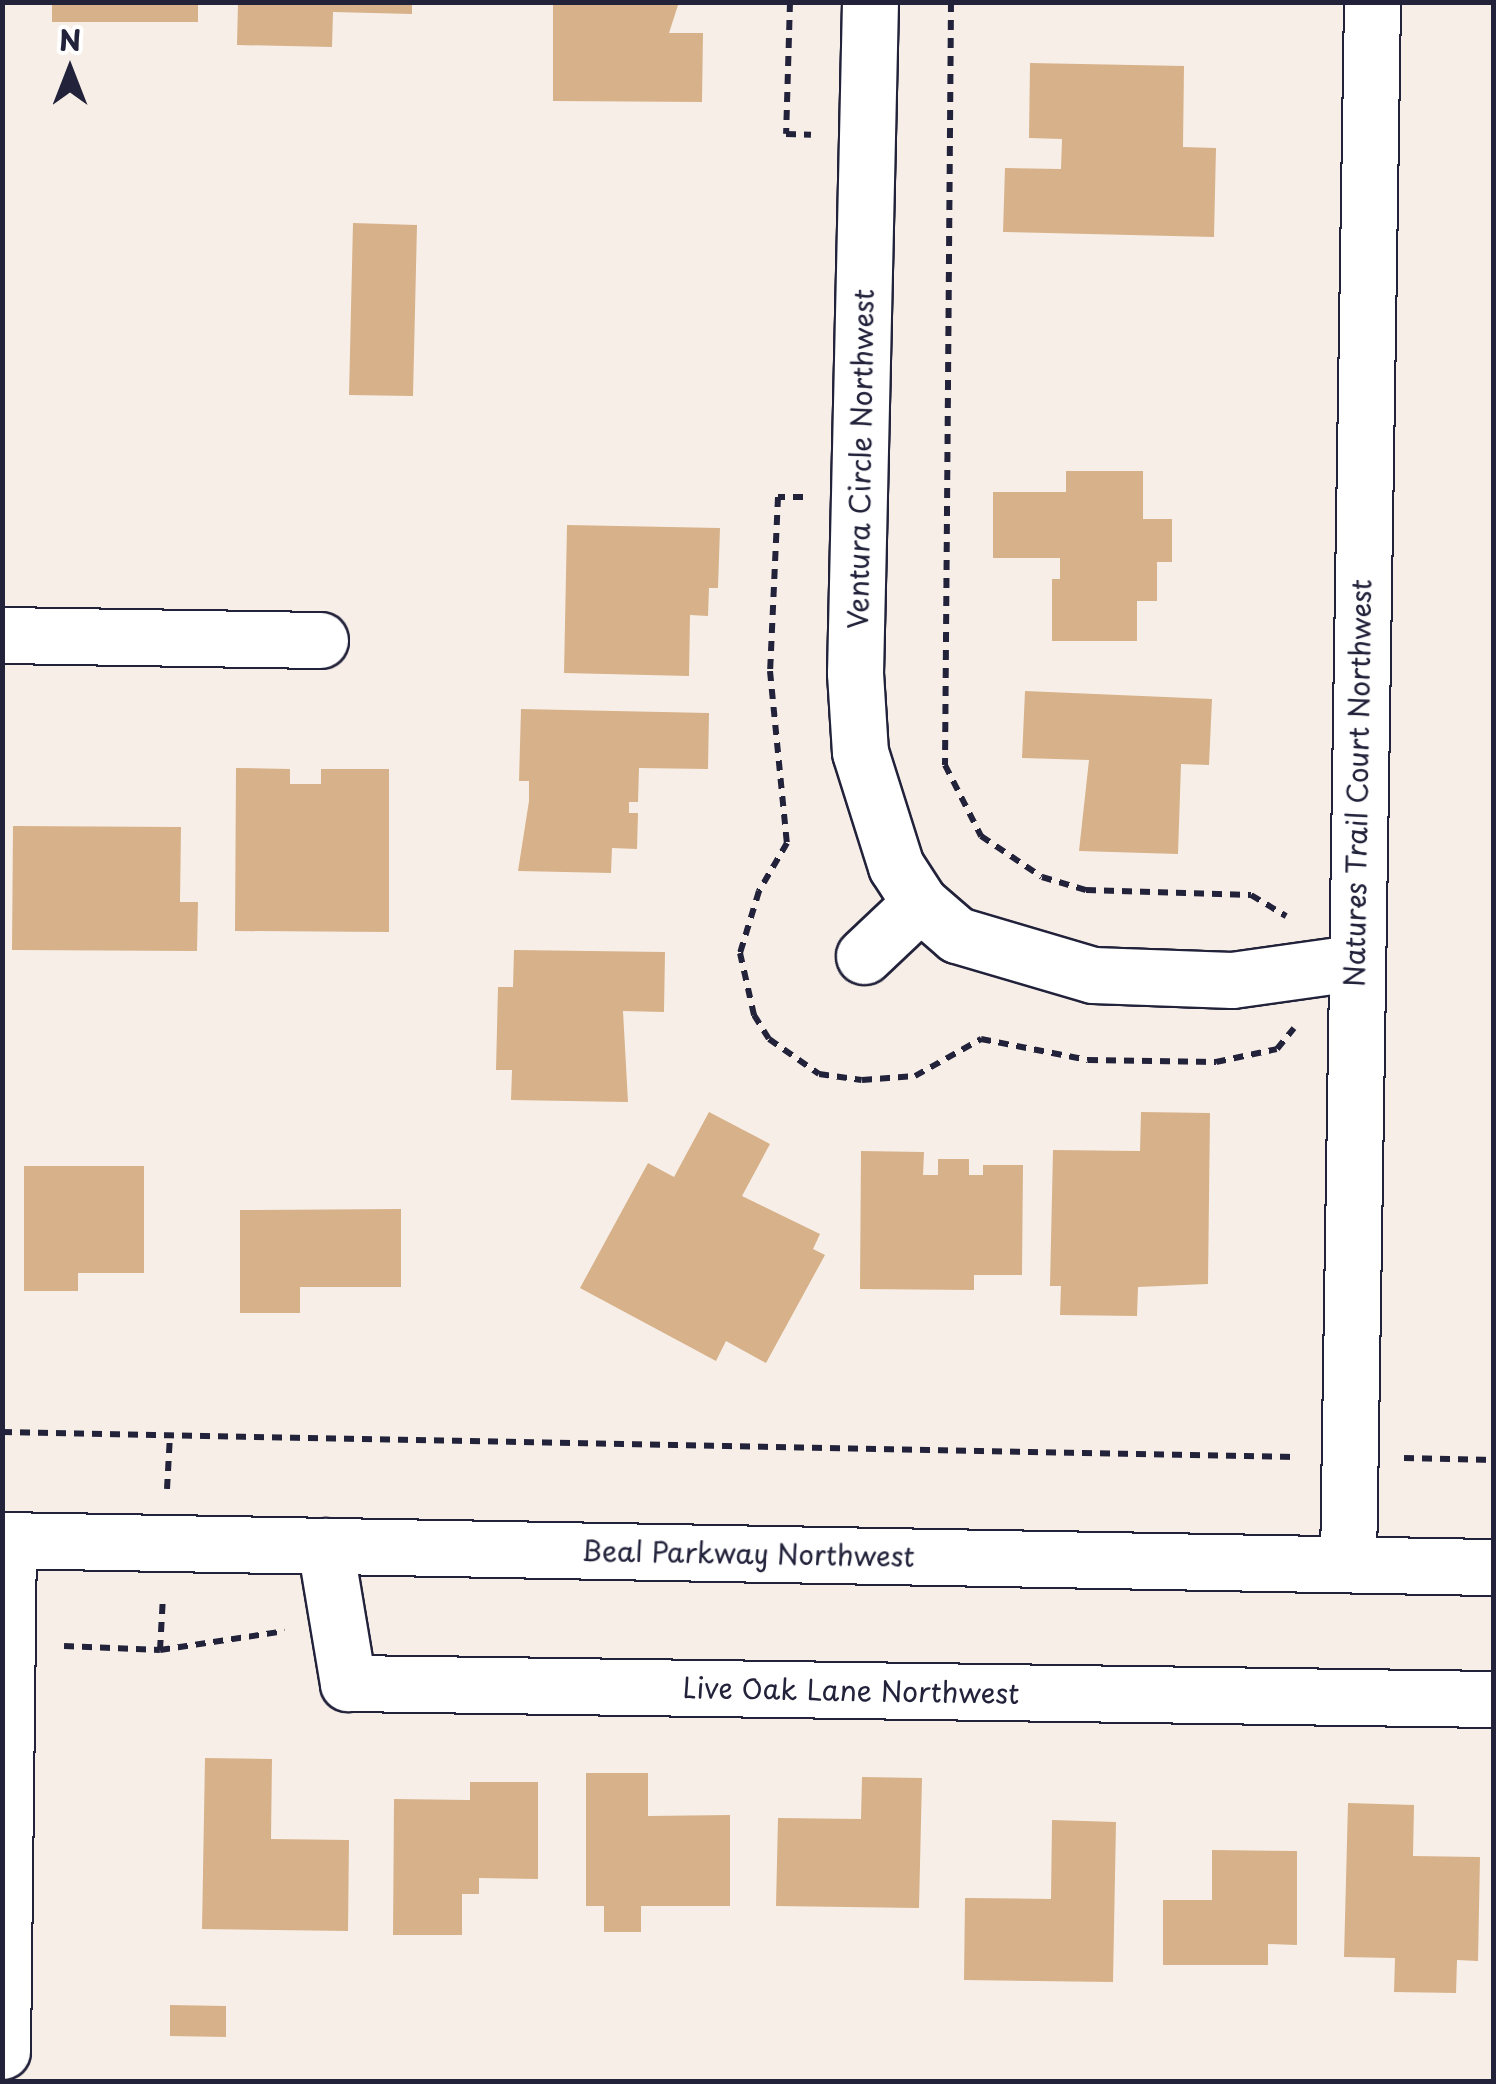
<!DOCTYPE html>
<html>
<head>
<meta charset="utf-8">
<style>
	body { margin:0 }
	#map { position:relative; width:1496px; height:2084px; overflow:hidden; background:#f7efe7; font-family:"Playpen Sans",sans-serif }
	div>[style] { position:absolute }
	.building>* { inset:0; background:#d7b189 }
	.path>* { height:6px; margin-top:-3px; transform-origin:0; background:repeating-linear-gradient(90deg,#22223b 0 10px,transparent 0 18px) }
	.roads { filter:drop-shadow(2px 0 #22223b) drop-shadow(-2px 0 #22223b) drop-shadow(0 2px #22223b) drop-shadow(0 -2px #22223b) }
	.minor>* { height:55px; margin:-27.5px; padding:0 27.5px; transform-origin:27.5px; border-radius:27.5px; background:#fff }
	.tertiary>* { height:55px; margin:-27.5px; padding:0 27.5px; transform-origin:27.5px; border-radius:27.5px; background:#fff }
	.secondary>* { height:55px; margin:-27.5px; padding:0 27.5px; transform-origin:27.5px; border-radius:27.5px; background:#fff }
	span { translate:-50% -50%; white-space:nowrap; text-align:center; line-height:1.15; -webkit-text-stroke:8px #fff; paint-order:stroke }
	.street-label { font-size:28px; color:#22223b }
	.frame { position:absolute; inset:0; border:5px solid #22223b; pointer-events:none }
	.north { position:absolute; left:20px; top:20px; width:100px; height:100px; -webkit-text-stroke:8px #fff; paint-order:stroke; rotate:0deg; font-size:28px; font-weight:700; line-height:40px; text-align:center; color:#22223b }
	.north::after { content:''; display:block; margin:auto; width:35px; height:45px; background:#22223b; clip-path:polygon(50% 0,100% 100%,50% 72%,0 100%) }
</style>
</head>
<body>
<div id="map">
	<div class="building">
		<i style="clip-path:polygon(52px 2px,198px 2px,198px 22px,52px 22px)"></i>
		<i style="clip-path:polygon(238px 2px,412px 2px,412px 14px,333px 12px,332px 47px,237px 45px)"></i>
		<i style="clip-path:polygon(553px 2px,679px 2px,669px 33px,703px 33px,702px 102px,553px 101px)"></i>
		<i style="clip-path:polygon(1030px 63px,1184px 66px,1183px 147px,1216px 148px,1214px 237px,1003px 232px,1005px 168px,1061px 169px,1062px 139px,1029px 138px)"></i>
		<i style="clip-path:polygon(353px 223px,417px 225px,413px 396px,349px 395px)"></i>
		<i style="clip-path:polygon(1066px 471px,1143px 471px,1143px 519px,1172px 519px,1172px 562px,1157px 562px,1157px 601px,1137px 601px,1137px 641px,1052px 641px,1052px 579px,1060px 579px,1060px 558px,993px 558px,993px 492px,1066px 492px)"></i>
		<i style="clip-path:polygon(567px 525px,720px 528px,718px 588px,709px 588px,708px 616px,690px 615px,689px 676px,564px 673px)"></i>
		<i style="clip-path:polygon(1025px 691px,1212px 699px,1209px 765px,1181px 764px,1178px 854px,1079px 851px,1089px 760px,1022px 758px)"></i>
		<i style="clip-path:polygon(521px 709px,709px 713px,708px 769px,639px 768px,638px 802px,629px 802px,629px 813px,638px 813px,637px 849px,612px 848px,611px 873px,518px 871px,529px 801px,529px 781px,519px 781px)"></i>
		<i style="clip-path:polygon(236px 768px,290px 769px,290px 784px,321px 784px,321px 769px,389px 769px,389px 932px,235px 931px)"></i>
		<i style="clip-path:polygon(13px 826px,181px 827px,180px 902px,198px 902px,197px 951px,12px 950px)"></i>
		<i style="clip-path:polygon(514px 950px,665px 952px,664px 1012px,623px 1011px,628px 1102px,511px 1100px,512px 1070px,496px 1070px,498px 987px,513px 987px)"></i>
		<i style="clip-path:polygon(709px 1112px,770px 1144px,742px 1196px,820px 1234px,813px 1249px,825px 1255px,766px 1363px,726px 1341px,716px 1361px,580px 1288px,648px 1163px,674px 1177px)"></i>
		<i style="clip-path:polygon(1141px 1112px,1210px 1113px,1208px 1284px,1138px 1287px,1137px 1316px,1060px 1315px,1061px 1286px,1050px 1286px,1053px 1150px,1140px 1151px)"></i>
		<i style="clip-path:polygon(861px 1151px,924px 1152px,923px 1175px,938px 1175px,938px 1159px,969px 1159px,969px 1175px,983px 1175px,983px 1165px,1023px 1165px,1022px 1275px,974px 1275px,974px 1290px,860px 1289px)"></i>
		<i style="clip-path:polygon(24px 1166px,144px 1166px,144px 1273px,78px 1273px,78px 1291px,24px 1291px)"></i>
		<i style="clip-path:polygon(401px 1209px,401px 1287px,300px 1287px,300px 1313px,240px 1313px,240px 1210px)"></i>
		<i style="clip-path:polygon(205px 1758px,272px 1759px,271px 1839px,349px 1840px,348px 1931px,202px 1929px)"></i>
		<i style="clip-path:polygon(586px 1773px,648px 1773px,648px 1816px,730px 1815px,730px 1906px,641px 1906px,641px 1932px,604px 1932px,604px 1906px,586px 1906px)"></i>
		<i style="clip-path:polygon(862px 1777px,922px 1778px,919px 1908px,776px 1906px,778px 1818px,861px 1819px)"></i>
		<i style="clip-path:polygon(470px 1782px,538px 1782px,538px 1879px,479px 1878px,479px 1894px,462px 1894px,462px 1935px,393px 1935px,394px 1799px,470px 1800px)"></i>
		<i style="clip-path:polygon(1348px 1803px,1414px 1805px,1413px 1856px,1480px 1857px,1478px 1961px,1457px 1960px,1456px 1993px,1394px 1992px,1395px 1958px,1344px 1957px)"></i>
		<i style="clip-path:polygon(1052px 1820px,1116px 1822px,1113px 1982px,964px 1980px,965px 1898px,1051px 1899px)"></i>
		<i style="clip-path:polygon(1212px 1850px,1297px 1851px,1297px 1945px,1268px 1944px,1268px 1965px,1163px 1965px,1163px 1900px,1212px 1900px)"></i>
		<i style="clip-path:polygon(170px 2005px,226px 2006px,226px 2037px,170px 2036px)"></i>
	</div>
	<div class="path">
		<i style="left:790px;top:2px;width:132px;rotate:91.7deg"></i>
		<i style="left:786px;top:134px;width:25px;rotate:2deg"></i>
		<i style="left:951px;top:2px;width:763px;rotate:90.45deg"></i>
		<i style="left:945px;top:765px;width:80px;rotate:63.1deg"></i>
		<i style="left:981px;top:836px;width:73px;rotate:33.9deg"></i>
		<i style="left:1042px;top:877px;width:46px;rotate:16.5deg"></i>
		<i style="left:1086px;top:890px;width:165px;rotate:1.7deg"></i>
		<i style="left:1251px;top:895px;width:41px;rotate:31deg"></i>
		<i style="left:803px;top:497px;width:25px;rotate:180deg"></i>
		<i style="left:778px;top:497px;width:174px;rotate:92.6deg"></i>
		<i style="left:770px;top:671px;width:173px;rotate:84.4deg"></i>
		<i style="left:787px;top:843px;width:56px;rotate:120.3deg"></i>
		<i style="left:759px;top:891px;width:65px;rotate:107deg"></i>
		<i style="left:740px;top:953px;width:64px;rotate:77.3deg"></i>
		<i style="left:754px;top:1015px;width:28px;rotate:58deg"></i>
		<i style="left:769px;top:1039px;width:61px;rotate:35deg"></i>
		<i style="left:819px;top:1074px;width:43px;rotate:7.9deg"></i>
		<i style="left:862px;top:1080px;width:53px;rotate:-4.3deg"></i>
		<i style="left:915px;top:1076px;width:76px;rotate:-29.3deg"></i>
		<i style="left:981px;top:1039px;width:109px;rotate:11.1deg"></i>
		<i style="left:1088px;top:1060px;width:128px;rotate:0.9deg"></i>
		<i style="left:1216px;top:1062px;width:62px;rotate:-12deg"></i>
		<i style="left:1277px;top:1049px;width:27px;rotate:-51deg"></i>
		<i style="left:2px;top:1432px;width:1294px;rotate:1.11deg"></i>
		<i style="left:1404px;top:1458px;width:90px;rotate:1.3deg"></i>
		<i style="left:167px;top:1489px;width:54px;rotate:-86.8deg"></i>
		<i style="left:64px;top:1646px;width:96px;rotate:2.4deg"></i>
		<i style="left:160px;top:1650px;width:126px;rotate:-8.6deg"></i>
		<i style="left:160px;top:1650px;width:53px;rotate:-86.8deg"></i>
	</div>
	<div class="roads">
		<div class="minor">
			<i style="left:870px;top:2px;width:671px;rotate:91.28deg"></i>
			<i style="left:855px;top:673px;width:79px;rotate:86.4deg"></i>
			<i style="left:860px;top:752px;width:120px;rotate:72.5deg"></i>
			<i style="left:896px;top:866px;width:44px;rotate:57deg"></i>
			<i style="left:920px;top:903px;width:49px;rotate:40.9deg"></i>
			<i style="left:957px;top:935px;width:142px;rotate:16.4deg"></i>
			<i style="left:1093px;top:975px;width:139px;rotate:2.1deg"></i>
			<i style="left:1232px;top:980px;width:122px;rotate:-8deg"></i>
			<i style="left:2px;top:635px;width:318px;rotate:0.9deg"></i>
			<i style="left:864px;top:956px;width:77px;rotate:-43.4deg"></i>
			<i style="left:325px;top:1546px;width:139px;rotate:80.5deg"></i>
			<i style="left:348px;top:1683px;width:1146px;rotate:0.8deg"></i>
			<i style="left:1348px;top:1564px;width:1562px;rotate:-89.12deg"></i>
		</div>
		<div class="tertiary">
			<i style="left:2px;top:2051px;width:511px;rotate:-89.33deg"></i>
		</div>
		<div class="secondary">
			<i style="left:2px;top:1540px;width:1492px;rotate:1.04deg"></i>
		</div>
	</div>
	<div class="street-label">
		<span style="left:860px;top:459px;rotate:-89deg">Ventura Circle Northwest</span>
		<span style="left:1357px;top:783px;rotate:-89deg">Natures Trail Court Northwest</span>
		<span style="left:748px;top:1553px;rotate:1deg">Beal Parkway Northwest</span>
		<span style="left:851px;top:1690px;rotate:1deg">Live Oak Lane Northwest</span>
	</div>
	<div class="frame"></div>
	<div class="north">N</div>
</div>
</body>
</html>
